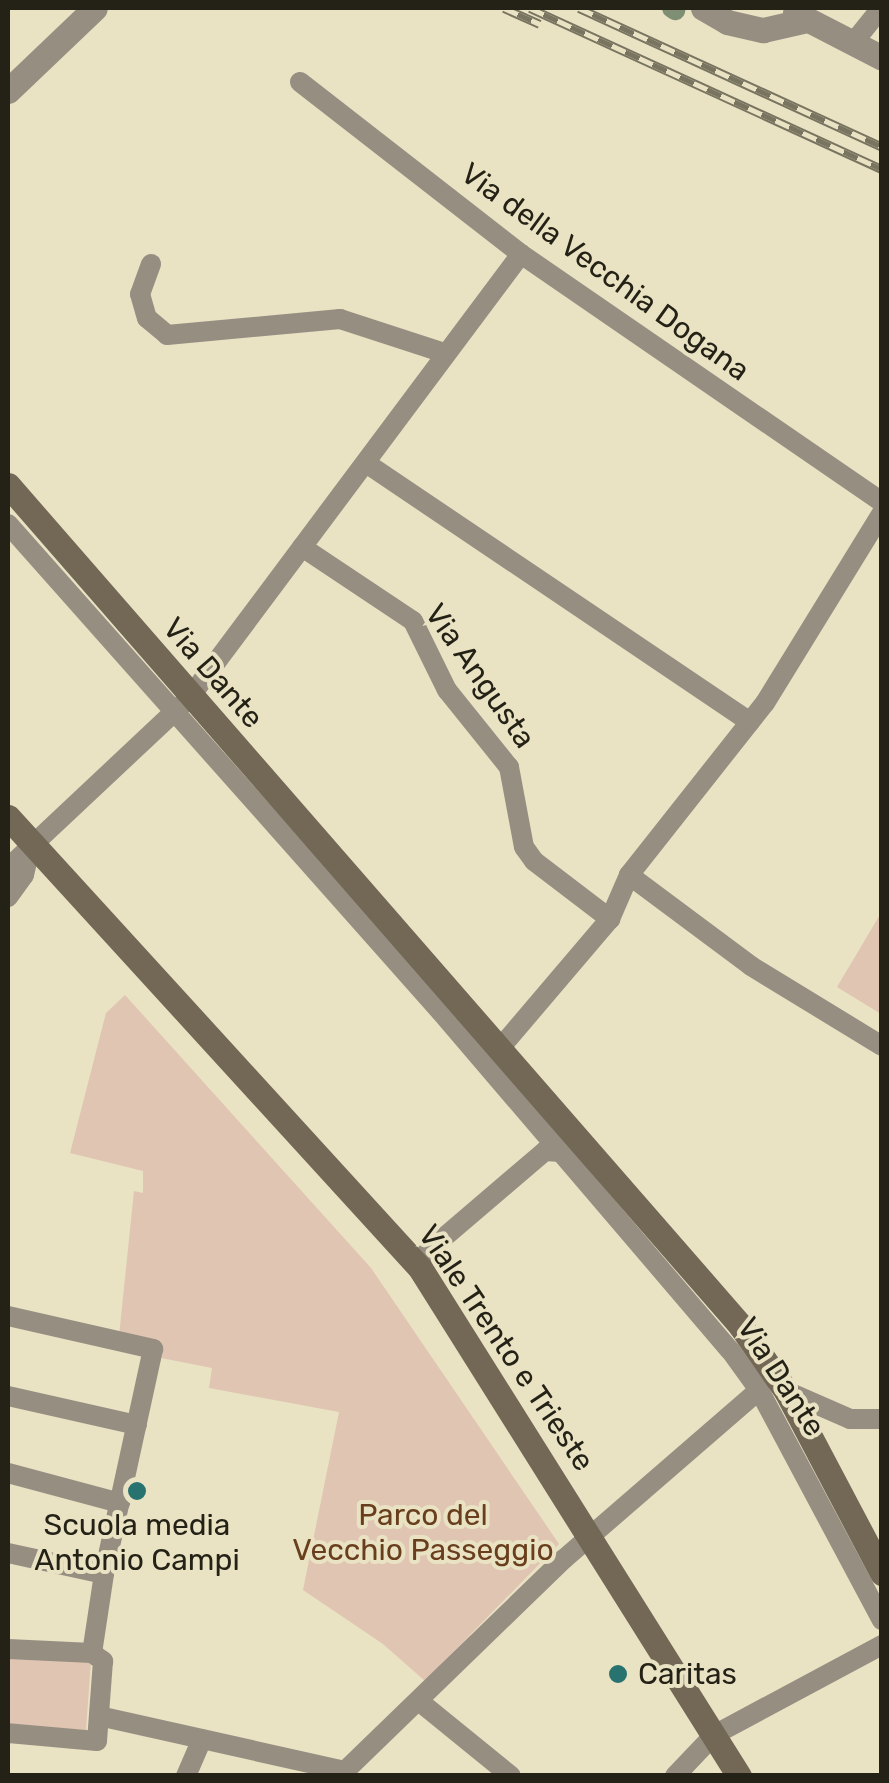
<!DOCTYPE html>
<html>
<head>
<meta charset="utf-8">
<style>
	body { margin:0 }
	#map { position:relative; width:889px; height:1783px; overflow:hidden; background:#e9e2c3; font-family:Rubik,sans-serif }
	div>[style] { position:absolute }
	.green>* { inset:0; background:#e0c5b3 }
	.canal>* { height:20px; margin:-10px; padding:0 10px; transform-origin:10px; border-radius:10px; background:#7e8f73 }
	.minor>* { height:20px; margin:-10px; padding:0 10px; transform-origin:10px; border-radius:10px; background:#978e82 }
	.tertiary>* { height:25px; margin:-12.5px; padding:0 12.5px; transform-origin:12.5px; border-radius:12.5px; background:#978e82 }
	.secondary>* { height:25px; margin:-12.5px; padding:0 12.5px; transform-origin:12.5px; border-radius:12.5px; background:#736755 }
	.rail>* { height:9px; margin-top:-4.5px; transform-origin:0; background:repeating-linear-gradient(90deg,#e9e2c3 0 15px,#787460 0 30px); box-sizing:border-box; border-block:2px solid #787460 }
	.dots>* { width:28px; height:28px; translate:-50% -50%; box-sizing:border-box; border:5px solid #e9e2c3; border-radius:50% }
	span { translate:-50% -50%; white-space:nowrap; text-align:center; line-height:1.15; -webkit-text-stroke:8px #e9e2c3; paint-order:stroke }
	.street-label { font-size:30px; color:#242216 }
	.park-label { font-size:30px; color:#683e1d }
	.poi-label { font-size:30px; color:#242216 }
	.left { translate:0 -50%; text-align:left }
	.frame { position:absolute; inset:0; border:10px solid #242216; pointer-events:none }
</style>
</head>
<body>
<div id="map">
	<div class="green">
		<i style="clip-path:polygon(881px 913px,881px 1014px,837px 987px)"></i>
		<i style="clip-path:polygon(125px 995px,371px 1268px,559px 1544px,425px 1681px,383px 1644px,303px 1590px,339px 1412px,209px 1388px,212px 1368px,161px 1358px,163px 1347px,119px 1336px,134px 1191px,143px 1193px,143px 1171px,70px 1153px,106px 1013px)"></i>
		<i style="clip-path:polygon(9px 1655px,91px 1661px,86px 1730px,8px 1725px)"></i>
	</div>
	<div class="canal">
		<i style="left:672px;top:8px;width:4px;rotate:34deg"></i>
	</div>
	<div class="minor">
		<i style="left:853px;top:43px;width:45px;rotate:-51.3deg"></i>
		<i style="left:300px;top:82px;width:280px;rotate:37.9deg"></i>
		<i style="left:521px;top:254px;width:438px;rotate:34.5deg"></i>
		<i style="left:151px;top:264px;width:32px;rotate:110deg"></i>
		<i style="left:140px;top:294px;width:25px;rotate:74deg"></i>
		<i style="left:147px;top:318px;width:26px;rotate:40deg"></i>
		<i style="left:167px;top:335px;width:174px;rotate:-5.3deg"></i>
		<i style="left:340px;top:319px;width:109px;rotate:18.1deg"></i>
		<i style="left:366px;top:463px;width:463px;rotate:34deg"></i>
		<i style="left:8px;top:524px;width:652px;rotate:48.42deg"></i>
		<i style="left:441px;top:1012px;width:445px;rotate:49.5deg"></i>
		<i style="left:730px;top:1350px;width:49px;rotate:54.1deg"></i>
		<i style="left:759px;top:1390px;width:261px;rotate:61.9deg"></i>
		<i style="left:302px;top:547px;width:133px;rotate:33.7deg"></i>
		<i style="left:413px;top:621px;width:77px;rotate:63.8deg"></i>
		<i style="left:447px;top:690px;width:99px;rotate:51.2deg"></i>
		<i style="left:509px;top:767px;width:81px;rotate:79.4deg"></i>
		<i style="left:524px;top:847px;width:17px;rotate:54deg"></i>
		<i style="left:534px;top:861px;width:96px;rotate:37.3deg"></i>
		<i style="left:8px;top:868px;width:250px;rotate:-43.2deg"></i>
		<i style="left:190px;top:697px;width:553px;rotate:-53.23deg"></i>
		<i style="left:629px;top:875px;width:152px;rotate:36.7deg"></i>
		<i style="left:751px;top:966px;width:153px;rotate:31.4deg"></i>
		<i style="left:8px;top:897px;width:27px;rotate:-54deg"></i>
		<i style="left:24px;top:875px;width:31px;rotate:-77deg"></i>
		<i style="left:501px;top:1047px;width:168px;rotate:-49.6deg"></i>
		<i style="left:610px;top:919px;width:48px;rotate:-66.6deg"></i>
		<i style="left:629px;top:875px;width:219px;rotate:-51.7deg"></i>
		<i style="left:765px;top:703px;width:223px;rotate:-58.4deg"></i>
		<i style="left:420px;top:1268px;width:19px;rotate:-65deg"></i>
		<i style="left:428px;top:1251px;width:154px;rotate:-40.5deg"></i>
		<i style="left:545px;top:1151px;width:16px;rotate:4deg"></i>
		<i style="left:8px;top:1316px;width:149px;rotate:12.8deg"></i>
		<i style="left:153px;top:1349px;width:230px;rotate:102.3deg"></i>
		<i style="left:104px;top:1574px;width:80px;rotate:98.6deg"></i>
		<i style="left:786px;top:1391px;width:70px;rotate:23.6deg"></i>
		<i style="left:850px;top:1419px;width:32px"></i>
		<i style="left:8px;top:1396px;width:132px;rotate:12.7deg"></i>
		<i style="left:8px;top:1473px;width:116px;rotate:15deg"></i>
		<i style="left:8px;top:1553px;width:98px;rotate:12.3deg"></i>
		<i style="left:8px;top:1649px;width:84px;rotate:2.7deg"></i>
		<i style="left:92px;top:1653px;width:14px;rotate:36deg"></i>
		<i style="left:103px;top:1661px;width:80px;rotate:94.3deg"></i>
		<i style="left:97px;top:1741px;width:89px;rotate:-174.9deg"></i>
		<i style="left:420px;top:1702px;width:117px;rotate:39.1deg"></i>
		<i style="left:99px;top:1716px;width:252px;rotate:12.6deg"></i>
		<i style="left:345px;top:1771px;width:305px;rotate:-44.1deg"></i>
		<i style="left:564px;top:1559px;width:258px;rotate:-40.9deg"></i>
		<i style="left:186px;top:1776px;width:40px;rotate:-66.6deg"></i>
		<i style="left:675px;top:1776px;width:57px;rotate:-46.4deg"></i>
		<i style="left:714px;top:1735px;width:191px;rotate:-28.2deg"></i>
	</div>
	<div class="tertiary">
		<i style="left:703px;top:8px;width:28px;rotate:30deg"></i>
		<i style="left:727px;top:22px;width:37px;rotate:13deg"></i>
		<i style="left:763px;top:30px;width:45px;rotate:-12.8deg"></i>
		<i style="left:795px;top:13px;width:98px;rotate:27.3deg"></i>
		<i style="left:8px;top:91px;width:120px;rotate:-43.7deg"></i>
	</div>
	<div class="secondary">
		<i style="left:8px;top:485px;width:1114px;rotate:48.93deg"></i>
		<i style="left:740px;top:1325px;width:80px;rotate:55.1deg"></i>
		<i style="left:786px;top:1391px;width:206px;rotate:62.2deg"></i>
		<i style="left:8px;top:817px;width:611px;rotate:47.59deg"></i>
		<i style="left:420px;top:1268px;width:600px;rotate:57.87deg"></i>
	</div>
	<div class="rail">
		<i style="left:504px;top:8px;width:39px;rotate:24deg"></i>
		<i style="left:530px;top:8px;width:387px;rotate:24.6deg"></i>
		<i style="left:579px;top:8px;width:333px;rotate:24.6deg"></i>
	</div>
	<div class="dots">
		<i style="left:137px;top:1491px;background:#287270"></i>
		<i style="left:618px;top:1674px;background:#287270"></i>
	</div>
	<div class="street-label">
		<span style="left:605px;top:272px;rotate:36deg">Via della Vecchia Dogana</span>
		<span style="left:213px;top:673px;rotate:49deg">Via Dante</span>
		<span style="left:480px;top:676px;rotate:55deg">Via Angusta</span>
		<span style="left:506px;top:1348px;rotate:56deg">Viale Trento e Trieste</span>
		<span style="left:781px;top:1377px;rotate:57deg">Via Dante</span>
	</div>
	<div class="park-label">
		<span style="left:423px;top:1532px">Parco del<br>Vecchio Passeggio</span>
	</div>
	<div class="poi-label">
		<span style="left:137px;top:1542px">Scuola media<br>Antonio Campi</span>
		<span class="left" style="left:638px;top:1674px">Caritas</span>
	</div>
	<div class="frame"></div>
</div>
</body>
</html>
